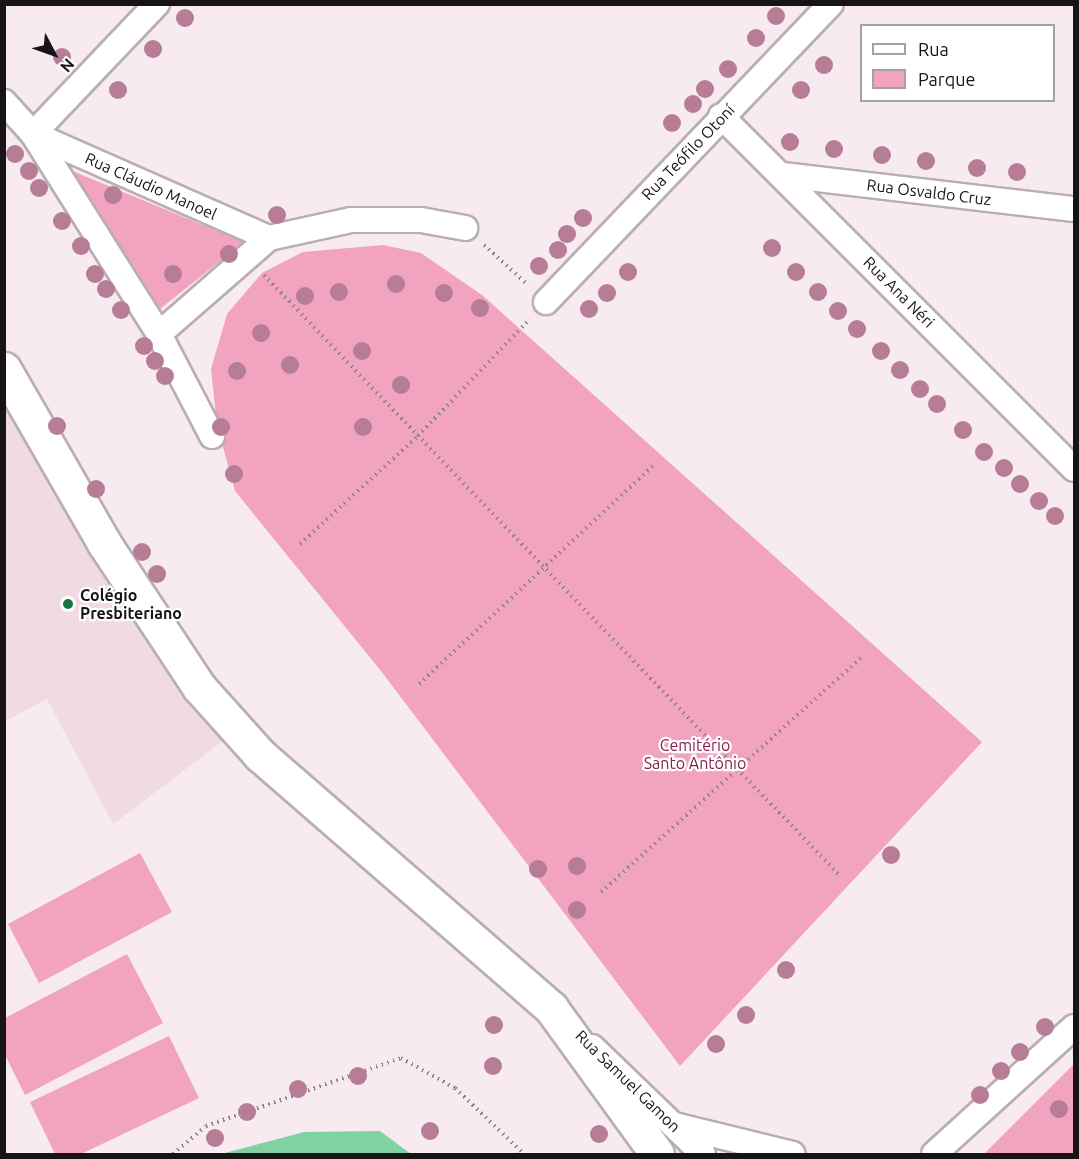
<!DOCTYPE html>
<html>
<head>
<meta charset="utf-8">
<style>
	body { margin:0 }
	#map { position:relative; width:1079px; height:1159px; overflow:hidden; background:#f7ebef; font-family:Ubuntu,sans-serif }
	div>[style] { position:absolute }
	.built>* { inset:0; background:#efdbe1 }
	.green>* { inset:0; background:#f1a3bf }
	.water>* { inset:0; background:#81d1a1 }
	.path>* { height:4px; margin-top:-2px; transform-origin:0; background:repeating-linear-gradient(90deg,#8c8486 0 1.5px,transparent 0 6px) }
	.roads { filter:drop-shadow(2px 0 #b9aeb2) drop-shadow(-2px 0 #b9aeb2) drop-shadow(0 2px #b9aeb2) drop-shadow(0 -2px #b9aeb2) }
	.street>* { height:24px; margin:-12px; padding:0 12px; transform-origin:12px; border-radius:12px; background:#fff }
	.secondary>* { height:33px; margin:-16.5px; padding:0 16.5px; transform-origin:16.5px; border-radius:16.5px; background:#fff }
	.trees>* { width:18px; height:18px; margin:-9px; border-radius:50%; background:#b77d97 }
	.dots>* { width:16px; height:16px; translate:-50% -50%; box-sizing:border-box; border:3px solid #fff; border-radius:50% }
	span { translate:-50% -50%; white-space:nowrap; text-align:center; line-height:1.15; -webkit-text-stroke:4.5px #fff; paint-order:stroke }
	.street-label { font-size:16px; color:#181415 }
	.poi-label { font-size:16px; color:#181415; font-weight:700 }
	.left { translate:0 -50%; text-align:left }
	.park-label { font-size:16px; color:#82234f }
	.frame { position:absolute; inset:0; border:6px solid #181415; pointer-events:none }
	.legend { position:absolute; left:860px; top:24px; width:195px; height:78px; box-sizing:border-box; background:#fff; border:2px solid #a3a1a1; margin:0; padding:8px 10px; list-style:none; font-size:18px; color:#181415 }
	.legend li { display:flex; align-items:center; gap:12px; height:30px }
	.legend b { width:30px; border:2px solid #a3a1a1 }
	.north { position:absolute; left:24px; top:24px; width:60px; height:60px; -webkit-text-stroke:4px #fff; paint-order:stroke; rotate:131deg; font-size:16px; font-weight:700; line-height:24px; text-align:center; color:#181415 }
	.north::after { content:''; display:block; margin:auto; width:21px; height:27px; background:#181415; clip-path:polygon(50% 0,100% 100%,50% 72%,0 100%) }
</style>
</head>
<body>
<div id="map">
	<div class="built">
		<i style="clip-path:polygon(4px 392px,195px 706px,224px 740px,113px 824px,47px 699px,5px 721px)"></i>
	</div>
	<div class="green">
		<i style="clip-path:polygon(70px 170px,244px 242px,155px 313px)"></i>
		<i style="clip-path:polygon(383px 245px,421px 253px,482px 295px,982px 742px,680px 1066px,381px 671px,235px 491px,217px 425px,211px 369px,227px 314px,262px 273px,303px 252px)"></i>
		<i style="clip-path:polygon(140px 853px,172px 912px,39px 983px,8px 924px)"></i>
		<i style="clip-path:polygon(127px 954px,163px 1023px,25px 1095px,5px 1055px,5px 1018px)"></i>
		<i style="clip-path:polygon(169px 1036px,199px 1098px,81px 1154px,55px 1154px,30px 1102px)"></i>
		<i style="clip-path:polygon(1074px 1064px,1074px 1154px,984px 1154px)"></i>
	</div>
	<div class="water">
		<i style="clip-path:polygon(380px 1131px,411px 1154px,221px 1154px,304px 1132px)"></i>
	</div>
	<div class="path">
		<i style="left:484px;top:245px;width:58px;rotate:42.2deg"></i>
		<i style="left:264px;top:275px;width:831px;rotate:46.22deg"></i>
		<i style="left:300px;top:544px;width:160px;rotate:-42.5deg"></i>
		<i style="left:418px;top:436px;width:159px;rotate:-46.3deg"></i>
		<i style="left:419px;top:684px;width:320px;rotate:-43deg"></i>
		<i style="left:601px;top:892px;width:351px;rotate:-42deg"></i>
		<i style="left:173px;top:1154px;width:43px;rotate:-40.3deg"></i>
		<i style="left:206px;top:1126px;width:207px;rotate:-19.2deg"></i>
		<i style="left:401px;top:1058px;width:62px;rotate:29.1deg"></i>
		<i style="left:455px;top:1088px;width:95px;rotate:43.7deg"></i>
	</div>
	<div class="roads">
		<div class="street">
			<i style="left:4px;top:102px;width:43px;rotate:47.8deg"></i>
			<i style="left:33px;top:134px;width:236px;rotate:57.8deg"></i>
			<i style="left:159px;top:334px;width:115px;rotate:62.5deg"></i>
			<i style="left:721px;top:116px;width:499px;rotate:45deg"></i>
			<i style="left:33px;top:134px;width:258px;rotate:23.8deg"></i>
			<i style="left:33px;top:134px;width:180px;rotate:-46.4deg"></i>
			<i style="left:783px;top:175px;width:293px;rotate:6.7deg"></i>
			<i style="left:546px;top:302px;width:412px;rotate:-46.3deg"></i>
			<i style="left:159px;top:334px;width:146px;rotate:-41.1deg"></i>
			<i style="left:269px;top:238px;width:84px;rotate:-12.4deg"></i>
			<i style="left:351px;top:220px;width:70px"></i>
			<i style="left:421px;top:220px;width:45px;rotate:10.3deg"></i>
			<i style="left:592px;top:1047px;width:154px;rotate:43.9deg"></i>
			<i style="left:674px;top:1125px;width:122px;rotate:13.7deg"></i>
			<i style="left:934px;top:1154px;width:189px;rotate:-42.2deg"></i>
		</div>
		<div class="secondary">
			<i style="left:4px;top:369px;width:201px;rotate:60.1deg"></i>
			<i style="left:104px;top:543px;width:173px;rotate:56.6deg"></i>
			<i style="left:199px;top:687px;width:91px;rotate:48.1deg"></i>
			<i style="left:260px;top:755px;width:386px;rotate:41deg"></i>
			<i style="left:551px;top:1008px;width:180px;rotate:54deg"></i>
		</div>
	</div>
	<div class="trees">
		<i style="left:776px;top:16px"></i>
		<i style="left:185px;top:18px"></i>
		<i style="left:756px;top:38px"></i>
		<i style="left:153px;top:49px"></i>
		<i style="left:62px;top:57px"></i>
		<i style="left:824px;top:65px"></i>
		<i style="left:728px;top:69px"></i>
		<i style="left:705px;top:89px"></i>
		<i style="left:118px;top:90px"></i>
		<i style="left:801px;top:90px"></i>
		<i style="left:693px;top:104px"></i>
		<i style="left:672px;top:123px"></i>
		<i style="left:790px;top:142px"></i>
		<i style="left:834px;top:149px"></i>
		<i style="left:15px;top:154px"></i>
		<i style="left:882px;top:155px"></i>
		<i style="left:926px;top:161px"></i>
		<i style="left:977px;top:168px"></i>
		<i style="left:29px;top:171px"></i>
		<i style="left:1017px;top:172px"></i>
		<i style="left:39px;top:188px"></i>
		<i style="left:113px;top:195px"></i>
		<i style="left:277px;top:215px"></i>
		<i style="left:583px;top:218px"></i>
		<i style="left:62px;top:221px"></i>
		<i style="left:567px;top:234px"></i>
		<i style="left:81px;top:246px"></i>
		<i style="left:772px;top:248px"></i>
		<i style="left:558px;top:250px"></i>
		<i style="left:229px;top:254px"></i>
		<i style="left:539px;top:266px"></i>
		<i style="left:628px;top:272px"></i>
		<i style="left:796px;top:272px"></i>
		<i style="left:95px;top:274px"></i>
		<i style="left:173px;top:274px"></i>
		<i style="left:396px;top:284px"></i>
		<i style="left:106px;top:289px"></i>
		<i style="left:339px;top:292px"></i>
		<i style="left:818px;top:292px"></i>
		<i style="left:444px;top:293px"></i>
		<i style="left:607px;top:293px"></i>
		<i style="left:305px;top:296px"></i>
		<i style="left:480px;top:308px"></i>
		<i style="left:589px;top:309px"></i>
		<i style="left:121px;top:310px"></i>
		<i style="left:838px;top:311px"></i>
		<i style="left:857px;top:329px"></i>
		<i style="left:261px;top:333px"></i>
		<i style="left:144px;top:346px"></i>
		<i style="left:362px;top:351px"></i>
		<i style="left:881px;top:351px"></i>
		<i style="left:155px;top:361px"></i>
		<i style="left:290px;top:365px"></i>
		<i style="left:900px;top:370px"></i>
		<i style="left:237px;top:371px"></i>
		<i style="left:165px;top:376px"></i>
		<i style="left:401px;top:385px"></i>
		<i style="left:920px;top:389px"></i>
		<i style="left:937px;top:404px"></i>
		<i style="left:57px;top:426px"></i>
		<i style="left:221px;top:427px"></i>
		<i style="left:363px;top:427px"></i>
		<i style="left:963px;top:430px"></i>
		<i style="left:984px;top:452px"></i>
		<i style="left:1004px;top:468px"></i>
		<i style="left:234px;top:474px"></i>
		<i style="left:1020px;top:484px"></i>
		<i style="left:96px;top:489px"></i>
		<i style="left:1039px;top:501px"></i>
		<i style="left:1055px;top:516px"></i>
		<i style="left:142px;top:552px"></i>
		<i style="left:157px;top:574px"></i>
		<i style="left:891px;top:855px"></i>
		<i style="left:577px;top:866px"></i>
		<i style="left:538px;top:869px"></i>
		<i style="left:577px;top:910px"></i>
		<i style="left:786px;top:970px"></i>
		<i style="left:746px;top:1015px"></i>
		<i style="left:494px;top:1025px"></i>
		<i style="left:1045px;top:1027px"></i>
		<i style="left:716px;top:1044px"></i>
		<i style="left:1020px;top:1052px"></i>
		<i style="left:493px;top:1066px"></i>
		<i style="left:1001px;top:1071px"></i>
		<i style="left:358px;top:1076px"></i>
		<i style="left:298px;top:1089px"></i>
		<i style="left:980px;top:1095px"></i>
		<i style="left:1059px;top:1109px"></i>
		<i style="left:247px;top:1112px"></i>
		<i style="left:430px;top:1131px"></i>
		<i style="left:599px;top:1134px"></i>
		<i style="left:215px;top:1138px"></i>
	</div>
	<div class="dots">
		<i style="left:68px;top:604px;background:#167145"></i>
	</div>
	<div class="street-label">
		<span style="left:688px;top:152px;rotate:-46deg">Rua Teófilo Otoní</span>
		<span style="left:151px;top:186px;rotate:24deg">Rua Cláudio Manoel</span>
		<span style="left:929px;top:192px;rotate:7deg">Rua Osvaldo Cruz</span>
		<span style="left:899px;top:292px;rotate:45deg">Rua Ana Néri</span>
		<span style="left:628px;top:1081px;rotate:44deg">Rua Samuel Gamon</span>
	</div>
	<div class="poi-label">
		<span class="left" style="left:80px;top:604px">Colégio<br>Presbiteriano</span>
	</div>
	<div class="park-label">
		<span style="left:695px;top:754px">Cemitério<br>Santo Antônio</span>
	</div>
	<div class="frame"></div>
	<ul class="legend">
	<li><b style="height:8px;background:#fff"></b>Rua</li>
	<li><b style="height:16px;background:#f1a3bf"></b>Parque</li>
	</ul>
	<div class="north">N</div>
</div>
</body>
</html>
